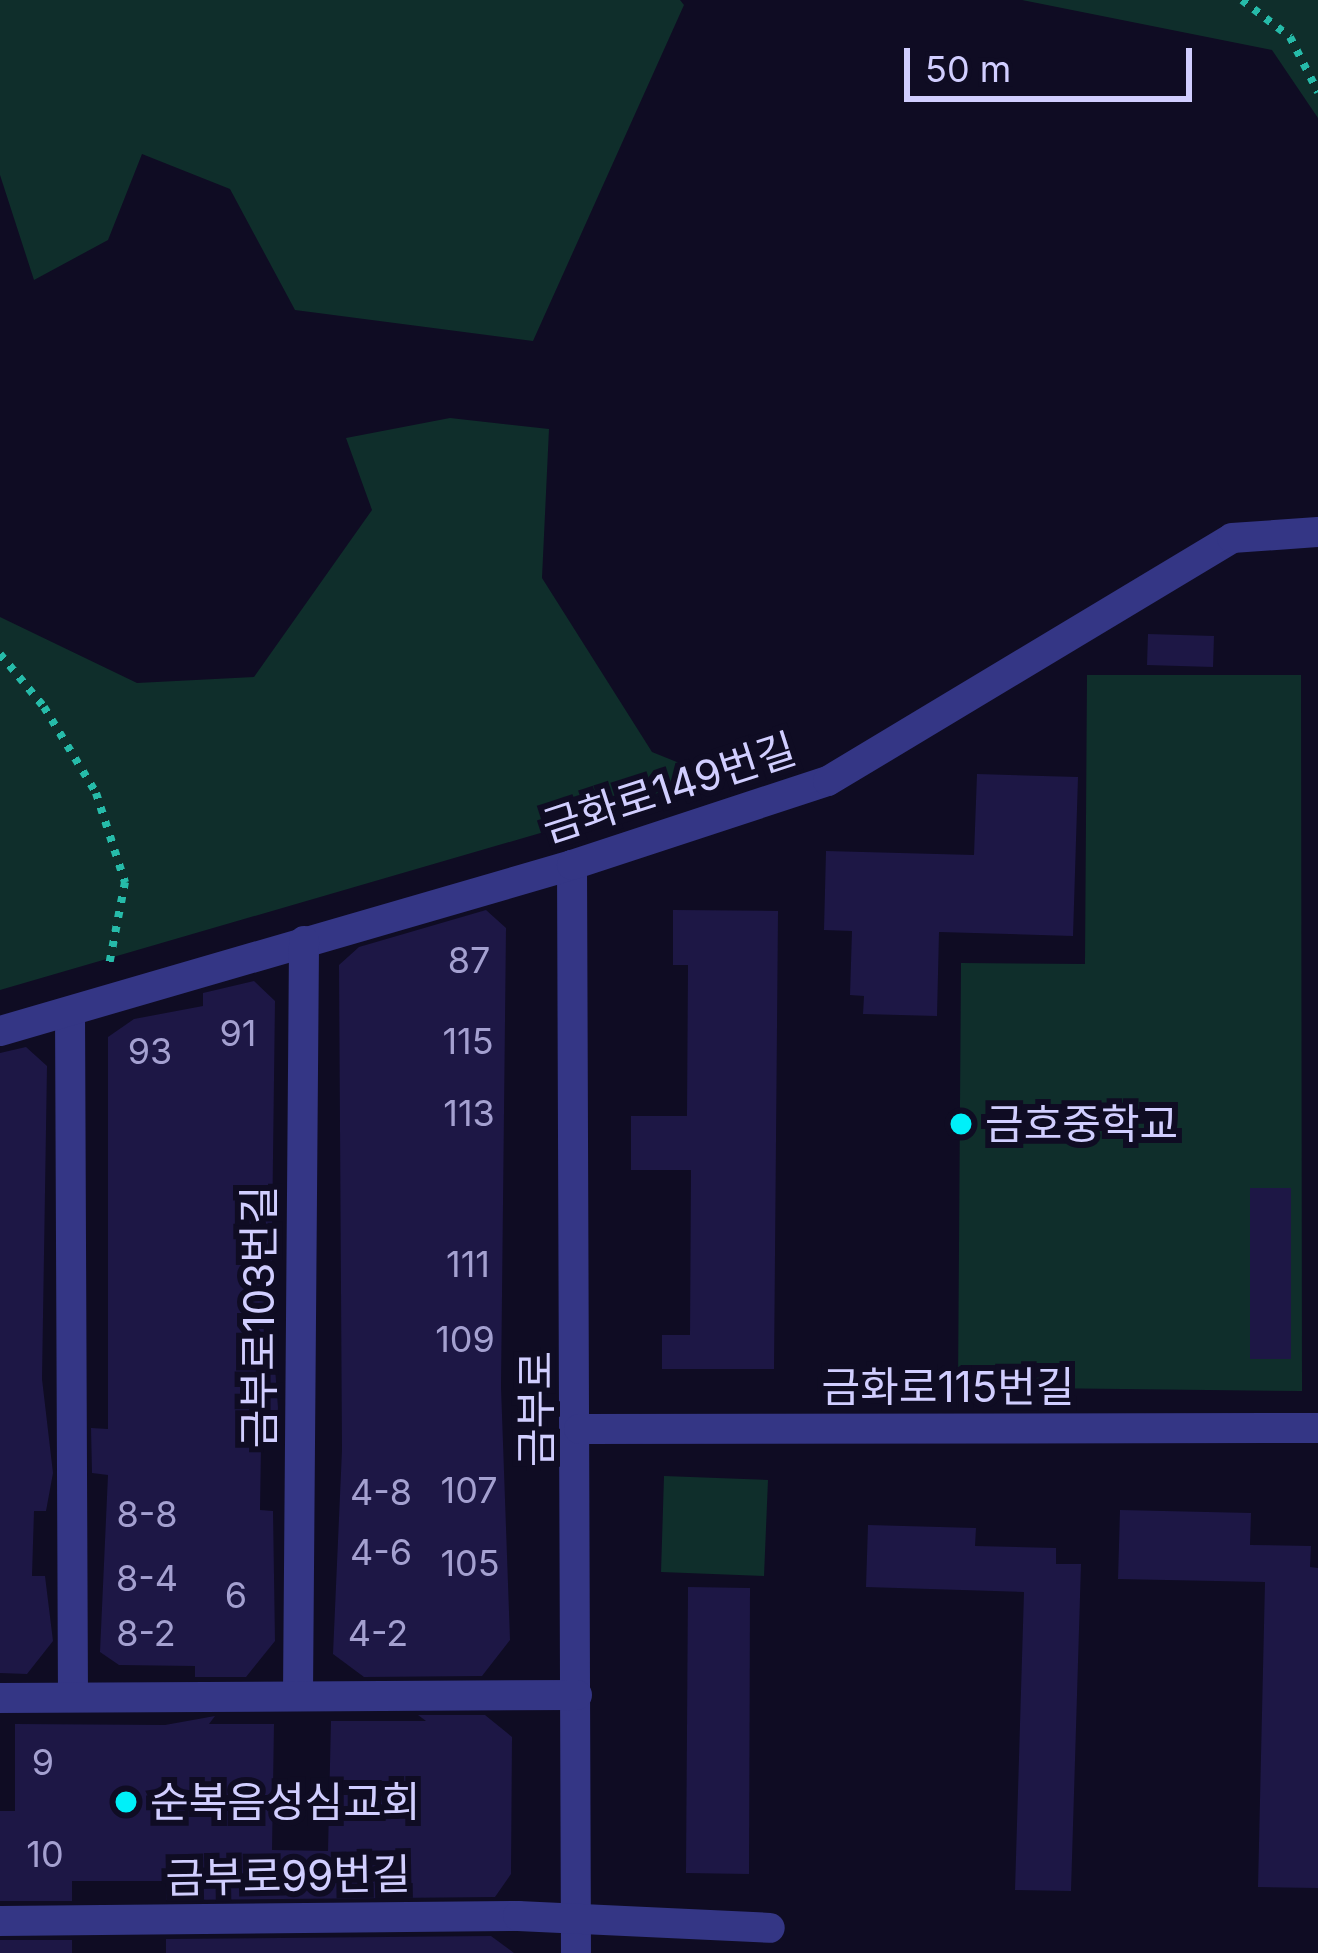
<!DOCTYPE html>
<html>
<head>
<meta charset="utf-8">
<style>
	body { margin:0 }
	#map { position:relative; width:1318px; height:1953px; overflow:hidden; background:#0f0c23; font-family:Inter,"Noto Sans KR",sans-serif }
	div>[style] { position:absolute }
	.green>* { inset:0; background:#0f2e2b }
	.building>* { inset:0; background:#1d1745 }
	.path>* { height:8px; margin-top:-4px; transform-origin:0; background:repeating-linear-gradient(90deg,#26bba9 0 6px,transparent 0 15px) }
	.minor>* { height:30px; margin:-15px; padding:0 15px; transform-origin:15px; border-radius:15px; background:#343685 }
	.dots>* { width:33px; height:33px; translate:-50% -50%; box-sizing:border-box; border:6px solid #0f0c23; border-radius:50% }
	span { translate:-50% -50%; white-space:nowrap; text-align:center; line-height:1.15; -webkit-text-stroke:12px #0f0c23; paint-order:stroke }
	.number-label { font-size:36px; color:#a4a0d0 }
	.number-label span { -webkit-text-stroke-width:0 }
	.street-label { font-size:42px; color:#d1ceff }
	.poi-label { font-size:42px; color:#d1ceff }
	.left { translate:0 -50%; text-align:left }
	.scale { position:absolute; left:904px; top:48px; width:288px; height:54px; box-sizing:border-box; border:6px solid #d1ceff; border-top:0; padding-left:15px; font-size:36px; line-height:42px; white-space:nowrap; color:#d1ceff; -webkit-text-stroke:9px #0f0c23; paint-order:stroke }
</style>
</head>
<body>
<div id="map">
	<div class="green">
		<i style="clip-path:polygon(0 0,680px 0,684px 5px,533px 341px,295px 310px,230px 189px,142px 154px,108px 240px,34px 280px,0 175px)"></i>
		<i style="clip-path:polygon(1022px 0,1318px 0,1318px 118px,1272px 50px)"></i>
		<i style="clip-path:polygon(450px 418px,549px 429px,542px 578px,652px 752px,709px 775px,561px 827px,0 990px,0 617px,137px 683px,254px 677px,372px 510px,346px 438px)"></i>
		<i style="clip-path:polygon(1087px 675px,1301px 675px,1302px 1391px,958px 1387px,961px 963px,1085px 964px)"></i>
		<i style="clip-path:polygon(664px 1476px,768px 1480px,764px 1576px,661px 1572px)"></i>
	</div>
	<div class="building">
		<i style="clip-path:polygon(1148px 634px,1214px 636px,1213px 667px,1147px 665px)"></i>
		<i style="clip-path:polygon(977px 774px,1078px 777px,1073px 936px,939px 932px,937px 1016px,863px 1014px,864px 996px,850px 995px,852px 931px,824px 930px,826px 851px,974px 855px)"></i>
		<i style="clip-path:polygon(486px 910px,506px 928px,501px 1387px,510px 1640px,482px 1676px,364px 1677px,333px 1654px,342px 1450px,339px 965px,359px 947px)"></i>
		<i style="clip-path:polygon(673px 910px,778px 911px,774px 1369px,662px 1369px,662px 1335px,690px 1335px,691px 1170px,631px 1170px,631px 1116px,687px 1116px,688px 965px,673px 965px)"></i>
		<i style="clip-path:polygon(254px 981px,275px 1001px,271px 1314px,278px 1408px,274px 1446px,261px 1446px,260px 1510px,273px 1511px,275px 1641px,246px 1677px,195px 1677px,195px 1666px,119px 1665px,100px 1652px,108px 1475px,92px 1473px,91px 1428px,108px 1429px,108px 1037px,134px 1019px,203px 1006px,203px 993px)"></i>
		<i style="clip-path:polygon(26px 1047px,47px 1066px,42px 1379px,53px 1473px,46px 1511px,34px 1511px,32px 1576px,45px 1576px,53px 1641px,27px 1674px,0 1673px,0 1053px)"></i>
		<i style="clip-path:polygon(1250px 1188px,1291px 1188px,1291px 1359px,1250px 1359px)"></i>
		<i style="clip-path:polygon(1120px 1510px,1251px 1513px,1250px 1545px,1311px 1546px,1310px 1567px,1318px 1568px,1318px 1888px,1258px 1887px,1265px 1582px,1118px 1579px)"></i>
		<i style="clip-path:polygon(868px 1525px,976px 1528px,975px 1546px,1056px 1548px,1056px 1564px,1081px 1564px,1071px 1891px,1015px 1890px,1024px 1592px,866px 1587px)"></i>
		<i style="clip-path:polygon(688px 1587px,750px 1588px,749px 1874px,686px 1873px)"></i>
		<i style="clip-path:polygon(418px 1715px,485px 1715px,512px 1737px,511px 1874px,495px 1897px,166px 1900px,166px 1881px,72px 1881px,72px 1901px,0 1901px,0 1811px,15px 1811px,15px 1724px,165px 1725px,215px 1716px,209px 1724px,274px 1724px,272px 1850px,328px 1851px,331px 1721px,426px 1721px)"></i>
		<i style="clip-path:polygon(491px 1936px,514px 1953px,166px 1953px,166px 1939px)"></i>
		<i style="clip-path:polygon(0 1940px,72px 1940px,72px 1953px,0 1953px)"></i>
	</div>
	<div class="path">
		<i style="left:1242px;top:0;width:61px;rotate:37.6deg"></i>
		<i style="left:1290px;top:37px;width:62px;rotate:63deg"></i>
		<i style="left:0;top:654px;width:69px;rotate:50.3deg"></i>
		<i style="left:44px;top:707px;width:100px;rotate:58.8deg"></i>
		<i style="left:96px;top:793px;width:94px;rotate:72deg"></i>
		<i style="left:125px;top:882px;width:85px;rotate:100.9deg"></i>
	</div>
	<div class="minor">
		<i style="left:572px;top:865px;width:1088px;rotate:89.79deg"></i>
		<i style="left:70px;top:1012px;width:684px;rotate:89.75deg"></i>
		<i style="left:0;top:1031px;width:596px;rotate:-16.18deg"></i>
		<i style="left:572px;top:865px;width:269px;rotate:-18.2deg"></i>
		<i style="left:828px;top:781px;width:471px;rotate:-31deg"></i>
		<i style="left:1232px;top:538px;width:86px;rotate:-4deg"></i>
		<i style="left:579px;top:1429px;width:739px;rotate:-0.08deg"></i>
		<i style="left:298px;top:1693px;width:752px;rotate:-89.54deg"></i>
		<i style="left:0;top:1698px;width:577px;rotate:-0.3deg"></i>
		<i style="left:0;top:1921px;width:518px;rotate:-0.55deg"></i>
		<i style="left:518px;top:1916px;width:252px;rotate:2.7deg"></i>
	</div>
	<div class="dots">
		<i style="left:961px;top:1124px;background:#00f0f9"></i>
		<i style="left:126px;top:1802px;background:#00f0f9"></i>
	</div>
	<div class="number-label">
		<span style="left:469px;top:961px">87</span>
		<span style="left:238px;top:1034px">91</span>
		<span style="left:468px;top:1042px">115</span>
		<span style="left:150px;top:1052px">93</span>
		<span style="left:469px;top:1114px">113</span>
		<span style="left:468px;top:1265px">111</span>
		<span style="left:465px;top:1340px">109</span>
		<span style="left:469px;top:1491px">107</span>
		<span style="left:381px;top:1493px">4-8</span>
		<span style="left:147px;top:1515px">8-8</span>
		<span style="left:381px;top:1553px">4-6</span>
		<span style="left:470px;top:1564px">105</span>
		<span style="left:147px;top:1579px">8-4</span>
		<span style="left:236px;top:1596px">6</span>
		<span style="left:146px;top:1634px">8-2</span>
		<span style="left:378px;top:1634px">4-2</span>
		<span style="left:43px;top:1763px">9</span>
		<span style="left:45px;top:1855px">10</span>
	</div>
	<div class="street-label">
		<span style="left:669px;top:788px;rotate:-18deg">금화로149번길</span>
		<span style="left:259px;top:1317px;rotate:-90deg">금부로103번길</span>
		<span style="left:948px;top:1387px">금화로115번길</span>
		<span style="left:536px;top:1409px;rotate:-90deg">금부로</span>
		<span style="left:288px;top:1876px;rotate:-1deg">금부로99번길</span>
	</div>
	<div class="poi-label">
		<span class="left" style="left:985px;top:1124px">금호중학교</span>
		<span class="left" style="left:150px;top:1802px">순복음성심교회</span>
	</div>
	<div class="scale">50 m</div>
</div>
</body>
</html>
